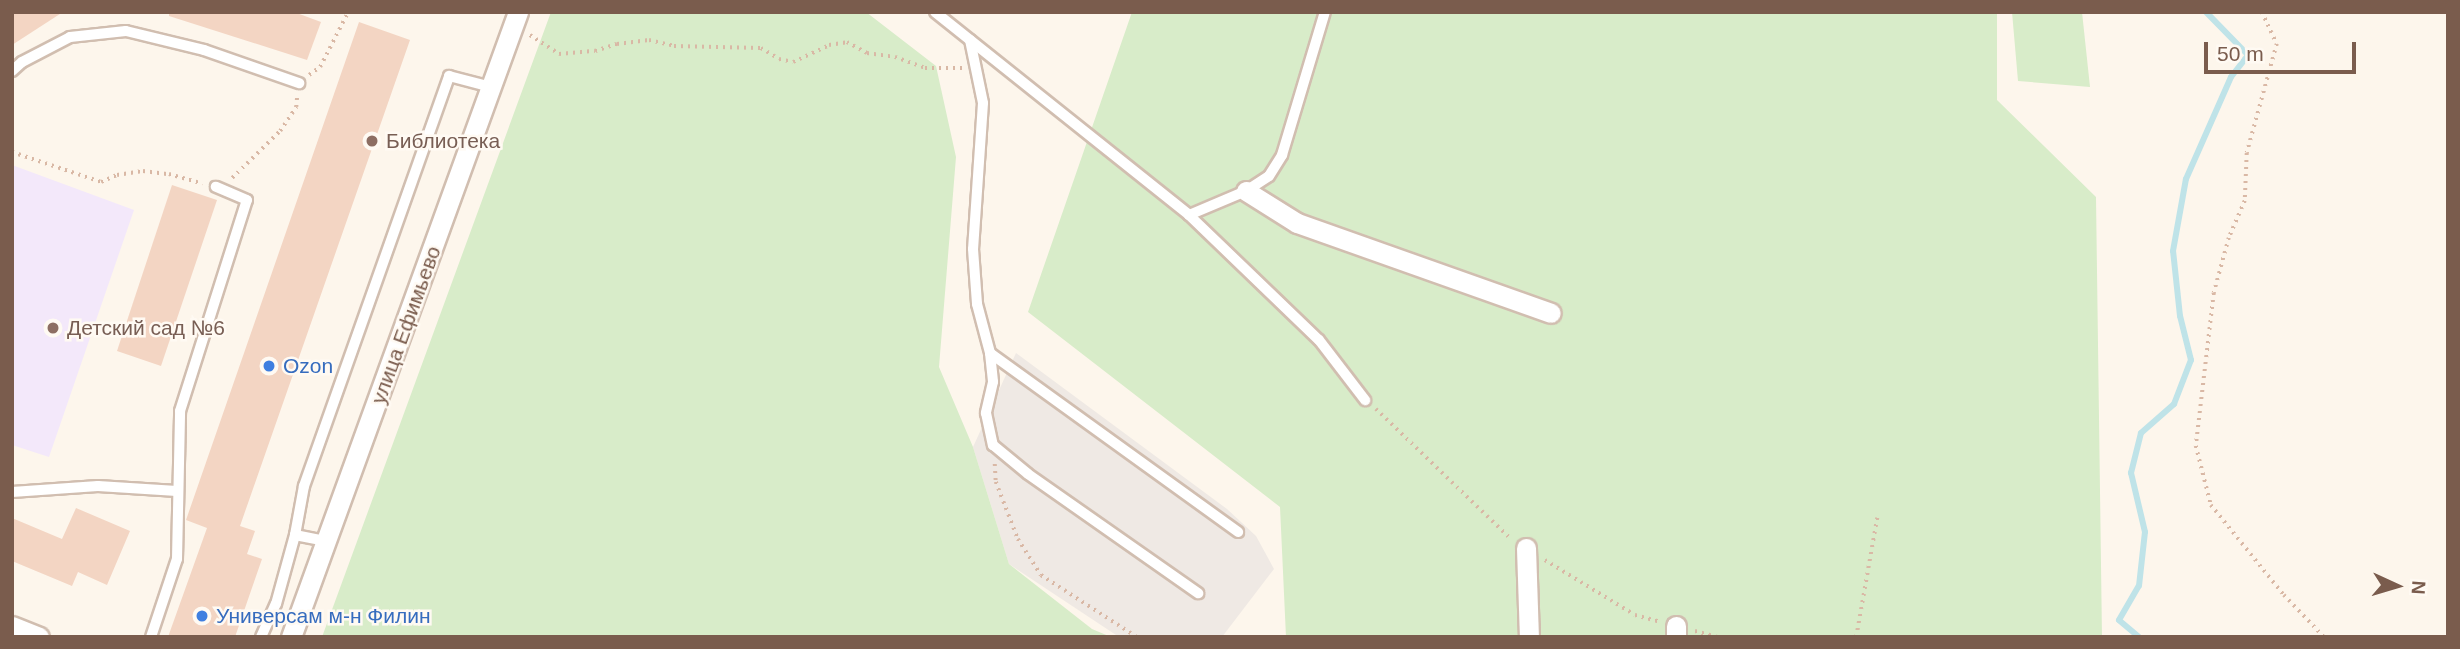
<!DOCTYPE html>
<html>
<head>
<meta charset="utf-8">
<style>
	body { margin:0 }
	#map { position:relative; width:2460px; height:649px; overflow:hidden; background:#fdf6ec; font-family:Arial,sans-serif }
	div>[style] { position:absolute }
	.industrial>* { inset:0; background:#efe9e4 }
	.education>* { inset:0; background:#f3e8fa }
	.green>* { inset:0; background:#d8ecc9 }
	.stream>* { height:6px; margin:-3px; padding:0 3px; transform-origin:3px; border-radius:3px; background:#bfe3e8 }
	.building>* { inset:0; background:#f3d5c3 }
	.path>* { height:3.5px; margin-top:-1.75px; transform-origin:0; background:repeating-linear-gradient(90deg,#d9b8a5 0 2px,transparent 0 7px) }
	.roads { filter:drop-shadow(2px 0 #d1beb0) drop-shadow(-2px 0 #d1beb0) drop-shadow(0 2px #d1beb0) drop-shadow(0 -2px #d1beb0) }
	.service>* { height:10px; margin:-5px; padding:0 5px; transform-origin:5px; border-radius:5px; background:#fff }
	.minor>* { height:19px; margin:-9.5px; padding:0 9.5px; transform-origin:9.5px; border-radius:9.5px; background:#fff }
	.dots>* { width:19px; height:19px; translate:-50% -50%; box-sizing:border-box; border:4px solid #fffaf3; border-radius:50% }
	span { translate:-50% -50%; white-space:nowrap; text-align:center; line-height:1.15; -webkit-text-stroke:5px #fffaf3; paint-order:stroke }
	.education-label { font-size:21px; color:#785e54 }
	.left { translate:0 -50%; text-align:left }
	.street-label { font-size:21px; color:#7a5c4d }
	.shop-label { font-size:21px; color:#366cbe }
	.frame { position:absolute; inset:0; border:14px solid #7a5c4d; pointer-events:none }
	.north { position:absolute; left:2362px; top:551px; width:70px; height:70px; -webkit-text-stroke:5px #fffaf3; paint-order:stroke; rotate:94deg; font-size:19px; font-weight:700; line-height:28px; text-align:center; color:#7a5c4d }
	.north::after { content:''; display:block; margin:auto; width:24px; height:32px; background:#7a5c4d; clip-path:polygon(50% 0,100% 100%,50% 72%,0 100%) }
	.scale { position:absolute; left:2204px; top:42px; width:152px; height:32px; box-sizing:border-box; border:4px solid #7a5c4d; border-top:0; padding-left:9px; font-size:21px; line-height:24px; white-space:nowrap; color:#7a5c4d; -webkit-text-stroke:5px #fffaf3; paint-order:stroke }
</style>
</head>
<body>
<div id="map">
	<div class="industrial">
		<i style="clip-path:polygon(1016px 353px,1227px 509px,1256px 536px,1274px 569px,1222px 637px,1119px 637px,1009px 564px,973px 447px)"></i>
	</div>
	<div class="education">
		<i style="clip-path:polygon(12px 165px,134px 210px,49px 457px,12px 445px)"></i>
	</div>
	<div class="green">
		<i style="clip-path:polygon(551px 12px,866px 12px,936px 66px,956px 157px,939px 367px,973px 447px,1009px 564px,1092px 629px,1111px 637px,322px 637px)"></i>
		<i style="clip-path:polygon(1132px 12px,1997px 12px,1997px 100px,2096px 197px,2102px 637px,1286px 637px,1280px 507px,1028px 312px)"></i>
		<i style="clip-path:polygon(2012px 12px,2082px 12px,2090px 87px,2018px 81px)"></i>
	</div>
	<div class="stream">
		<i style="left:2139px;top:637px;width:26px;rotate:-140deg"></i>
		<i style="left:2119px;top:620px;width:39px;rotate:-60deg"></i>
		<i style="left:2139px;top:586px;width:54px;rotate:-83.7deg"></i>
		<i style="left:2145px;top:532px;width:61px;rotate:-103.3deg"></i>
		<i style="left:2131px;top:473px;width:41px;rotate:-76deg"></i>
		<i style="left:2141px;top:433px;width:44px;rotate:-41.3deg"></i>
		<i style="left:2174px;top:404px;width:47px;rotate:-68.9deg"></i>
		<i style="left:2191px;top:360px;width:45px;rotate:-104deg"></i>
		<i style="left:2180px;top:316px;width:65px;rotate:-96.1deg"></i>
		<i style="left:2173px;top:251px;width:73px;rotate:-79.8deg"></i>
		<i style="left:2186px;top:179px;width:111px;rotate:-66.2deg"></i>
		<i style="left:2231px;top:77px;width:28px;rotate:-52deg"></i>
		<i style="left:2248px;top:55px;width:60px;rotate:-134.3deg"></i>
	</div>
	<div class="building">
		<i style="clip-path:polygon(12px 12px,63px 12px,12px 45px)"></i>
		<i style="clip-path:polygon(169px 12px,294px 12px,321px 22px,307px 60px,169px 16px)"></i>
		<i style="clip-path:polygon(359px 22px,410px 40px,240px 526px,255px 531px,247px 554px,262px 559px,235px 637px,168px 637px,207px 528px,186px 520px)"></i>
		<i style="clip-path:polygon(172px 185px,217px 200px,161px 366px,117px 351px)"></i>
		<i style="clip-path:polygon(76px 508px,130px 531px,107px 585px,78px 572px,72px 586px,12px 561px,12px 518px,62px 539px)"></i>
	</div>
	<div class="path">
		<i style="left:2262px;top:12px;width:35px;rotate:65deg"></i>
		<i style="left:2277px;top:44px;width:113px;rotate:105.4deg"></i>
		<i style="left:2247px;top:153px;width:48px;rotate:92.4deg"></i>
		<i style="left:2245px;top:201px;width:40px;rotate:113.4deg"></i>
		<i style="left:2229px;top:238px;width:57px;rotate:105.3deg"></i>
		<i style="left:2214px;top:293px;width:154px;rotate:96.7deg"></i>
		<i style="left:2196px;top:446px;width:61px;rotate:75.7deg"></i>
		<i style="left:2211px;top:505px;width:116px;rotate:51deg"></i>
		<i style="left:2284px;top:595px;width:58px;rotate:46.4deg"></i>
		<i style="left:530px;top:35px;width:35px;rotate:33deg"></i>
		<i style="left:559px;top:54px;width:36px;rotate:-5deg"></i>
		<i style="left:595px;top:51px;width:23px;rotate:-18deg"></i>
		<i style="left:617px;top:44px;width:32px;rotate:-7deg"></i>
		<i style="left:649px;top:40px;width:26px;rotate:13deg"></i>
		<i style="left:674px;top:46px;width:87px;rotate:1.3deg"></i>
		<i style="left:761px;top:48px;width:21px;rotate:31deg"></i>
		<i style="left:779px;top:59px;width:14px;rotate:12deg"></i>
		<i style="left:793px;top:62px;width:40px;rotate:-25deg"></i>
		<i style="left:829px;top:45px;width:18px;rotate:-9deg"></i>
		<i style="left:847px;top:42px;width:23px;rotate:29deg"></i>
		<i style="left:867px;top:53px;width:28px;rotate:8deg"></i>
		<i style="left:895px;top:57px;width:32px;rotate:20deg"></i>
		<i style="left:925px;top:68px;width:38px"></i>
		<i style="left:309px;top:75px;width:14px;rotate:-36deg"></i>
		<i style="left:320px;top:67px;width:62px;rotate:-63deg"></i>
		<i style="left:12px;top:152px;width:94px;rotate:18.6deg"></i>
		<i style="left:101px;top:182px;width:17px;rotate:-24deg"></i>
		<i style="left:117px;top:175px;width:26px;rotate:-9deg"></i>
		<i style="left:143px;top:171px;width:26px;rotate:7deg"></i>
		<i style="left:169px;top:174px;width:35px;rotate:16deg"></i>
		<i style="left:232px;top:178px;width:67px;rotate:-44.4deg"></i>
		<i style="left:280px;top:131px;width:29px;rotate:-56deg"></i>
		<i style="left:296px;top:107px;width:12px;rotate:-85deg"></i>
		<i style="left:1376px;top:409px;width:185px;rotate:43.9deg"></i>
		<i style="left:995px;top:464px;width:18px;rotate:87deg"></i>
		<i style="left:996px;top:482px;width:61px;rotate:68.9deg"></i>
		<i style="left:1018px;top:539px;width:43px;rotate:57.4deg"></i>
		<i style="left:1041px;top:575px;width:114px;rotate:32.9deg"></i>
		<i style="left:1545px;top:560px;width:105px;rotate:31.4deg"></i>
		<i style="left:1635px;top:615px;width:24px;rotate:15deg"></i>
		<i style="left:1695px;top:631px;width:23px;rotate:15deg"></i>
		<i style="left:1856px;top:637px;width:121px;rotate:-80deg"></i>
	</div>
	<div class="roads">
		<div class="service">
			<i style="left:935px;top:12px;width:325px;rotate:38.6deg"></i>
			<i style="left:1189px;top:215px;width:180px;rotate:43.9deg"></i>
			<i style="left:1319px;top:340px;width:76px;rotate:52.5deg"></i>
			<i style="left:970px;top:40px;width:64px;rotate:78.3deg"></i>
			<i style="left:983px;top:103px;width:146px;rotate:93.9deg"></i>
			<i style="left:973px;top:249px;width:55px;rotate:85.8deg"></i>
			<i style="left:977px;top:304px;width:51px;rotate:75.1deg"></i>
			<i style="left:990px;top:353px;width:306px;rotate:35.8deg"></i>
			<i style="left:12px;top:71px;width:13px;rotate:-42deg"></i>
			<i style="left:22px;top:62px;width:54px;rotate:-27.5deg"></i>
			<i style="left:70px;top:37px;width:56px;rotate:-6.1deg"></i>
			<i style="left:126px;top:31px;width:80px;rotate:13.7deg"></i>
			<i style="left:204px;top:50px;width:101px;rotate:19.2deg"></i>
			<i style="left:1189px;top:215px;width:62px;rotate:-22.8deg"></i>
			<i style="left:1246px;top:191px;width:27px;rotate:-33deg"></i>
			<i style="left:1269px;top:176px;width:25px;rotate:-58deg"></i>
			<i style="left:1282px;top:155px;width:149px;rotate:-73.3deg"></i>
			<i style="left:990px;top:353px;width:29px;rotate:84deg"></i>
			<i style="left:993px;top:382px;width:32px;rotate:103deg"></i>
			<i style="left:986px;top:413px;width:33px;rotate:78deg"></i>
			<i style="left:993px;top:445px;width:45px;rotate:39.6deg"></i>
			<i style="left:1028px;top:474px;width:208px;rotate:35deg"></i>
			<i style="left:12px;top:492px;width:86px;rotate:-4deg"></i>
			<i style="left:98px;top:486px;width:79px;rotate:3.6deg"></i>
			<i style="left:295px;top:535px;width:50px;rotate:-79.6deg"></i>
			<i style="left:304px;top:486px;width:435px;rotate:-70.5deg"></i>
			<i style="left:449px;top:76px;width:43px;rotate:14.7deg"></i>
			<i style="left:151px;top:637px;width:82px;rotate:-71.6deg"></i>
			<i style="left:177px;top:559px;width:148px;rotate:-88.8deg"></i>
			<i style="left:180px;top:411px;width:221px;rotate:-72.4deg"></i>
			<i style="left:247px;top:200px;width:34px;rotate:-157deg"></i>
			<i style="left:261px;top:637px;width:36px;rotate:-66deg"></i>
			<i style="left:276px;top:604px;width:72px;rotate:-74.6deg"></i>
			<i style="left:295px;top:535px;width:33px;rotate:11deg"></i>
		</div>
		<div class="minor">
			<i style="left:1246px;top:191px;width:60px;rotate:32.1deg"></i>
			<i style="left:1297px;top:223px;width:269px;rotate:19.5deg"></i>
			<i style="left:1526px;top:548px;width:89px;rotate:88.1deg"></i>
			<i style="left:12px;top:626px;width:29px;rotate:22deg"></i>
			<i style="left:1676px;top:626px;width:11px;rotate:90deg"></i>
			<i style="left:291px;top:637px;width:665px;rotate:-70.04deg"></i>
		</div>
	</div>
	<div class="dots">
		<i style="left:372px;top:141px;background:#8d6e63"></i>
		<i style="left:53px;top:328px;background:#8d6e63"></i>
		<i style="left:269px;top:366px;background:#3f7fe0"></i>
		<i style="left:202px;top:616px;background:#3f7fe0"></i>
	</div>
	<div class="education-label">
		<span class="left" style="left:386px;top:141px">Библиотека</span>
		<span class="left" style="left:67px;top:328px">Детский сад №6</span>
	</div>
	<div class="street-label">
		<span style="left:406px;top:325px;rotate:-70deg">улица Ефимьево</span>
	</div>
	<div class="shop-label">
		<span class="left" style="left:283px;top:366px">Ozon</span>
		<span class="left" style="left:216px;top:616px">Универсам м-н Филин</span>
	</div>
	<div class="frame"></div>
	<div class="north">N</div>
	<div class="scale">50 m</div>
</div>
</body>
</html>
